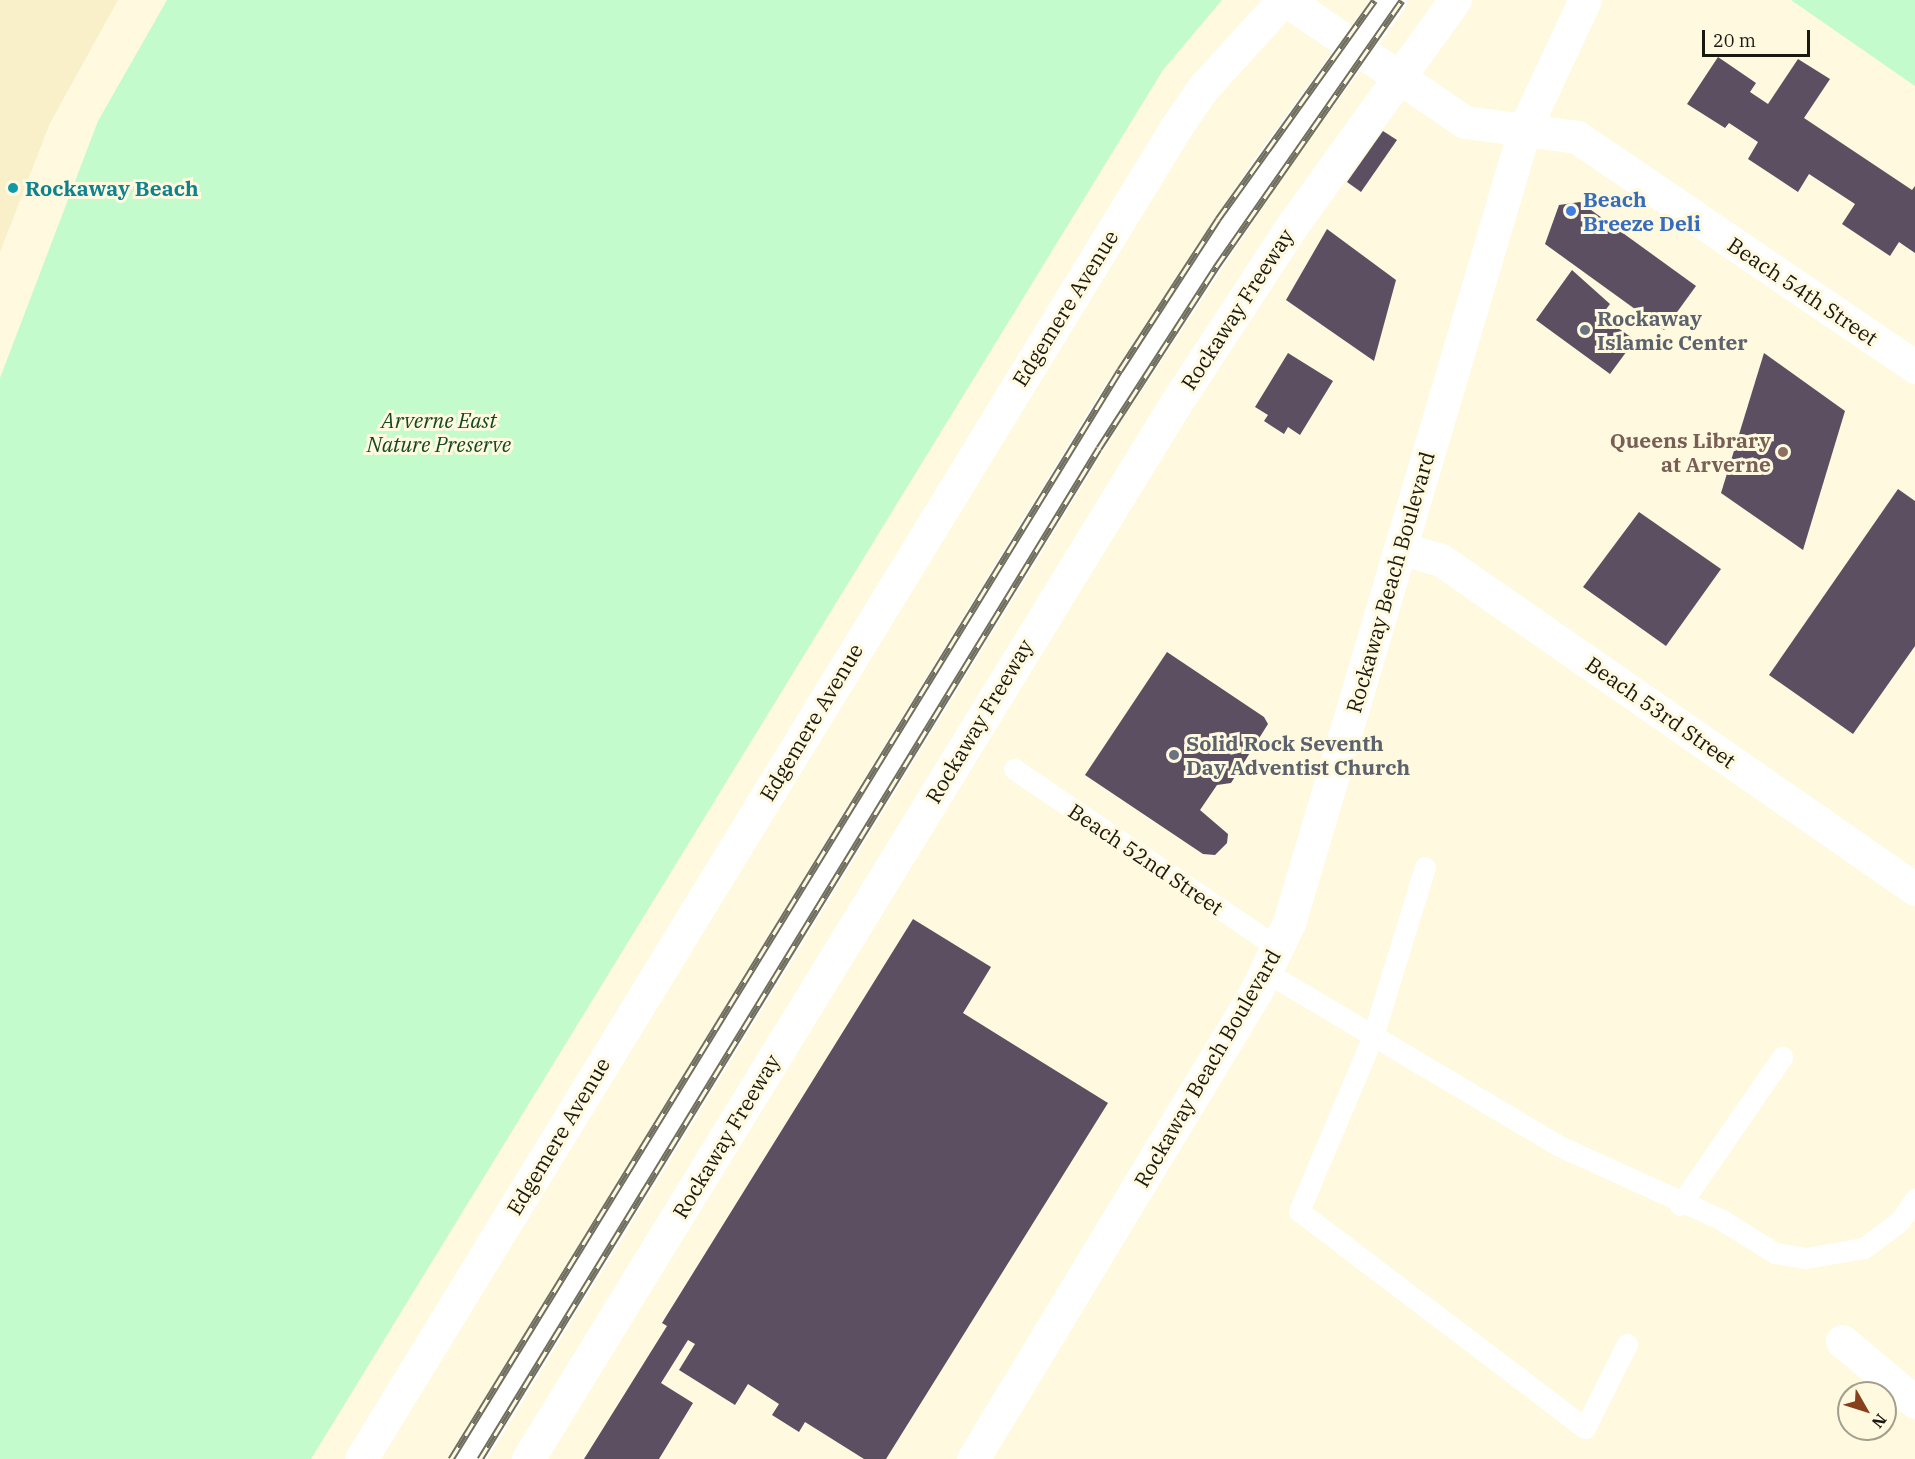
<!DOCTYPE html>
<html>
<head>
<meta charset="utf-8">
<style>
	body { margin:0 }
	#map { position:relative; width:1915px; height:1459px; overflow:hidden; background:#fef9df; font-family:"IBM Plex Serif",serif }
	div>[style] { position:absolute }
	.green>* { inset:0; background:#c3fbcd }
	.sand>* { inset:0; background:#f9efc9 }
	.building>* { inset:0; background:#5c4f62 }
	.service>* { height:21px; margin:-10.5px; padding:0 10.5px; transform-origin:10.5px; border-radius:10.5px; background:#fff }
	.minor>* { height:33px; margin:-16.5px; padding:0 16.5px; transform-origin:16.5px; border-radius:16.5px; background:#fff }
	.tertiary>* { height:33px; margin:-16.5px; padding:0 16.5px; transform-origin:16.5px; border-radius:16.5px; background:#fff }
	.primary>* { height:33px; margin:-16.5px; padding:0 16.5px; transform-origin:16.5px; border-radius:16.5px; background:#fff }
	.rail>* { height:7px; margin-top:-3.5px; transform-origin:0; background:repeating-linear-gradient(90deg,#fef9df 0 14px,#706e5e 0 28px); box-sizing:border-box; border-block:2px solid #706e5e }
	.dots>* { width:16px; height:16px; translate:-50% -50%; box-sizing:border-box; border:3px solid #fef9df; border-radius:50% }
	span { translate:-50% -50%; white-space:nowrap; text-align:center; line-height:1.15; -webkit-text-stroke:6px #fef9df; paint-order:stroke }
	.culture-label { font-size:21px; color:#0d838f; font-weight:700 }
	.left { translate:0 -50%; text-align:left }
	.shop-label { font-size:21px; color:#366cbe; font-weight:700 }
	.street-label { font-size:21px; color:#1a1910 }
	.worship-label { font-size:21px; color:#5b616d; font-weight:700 }
	.park-label { font-size:21px; color:#134722; font-style:italic }
	.education-label { font-size:21px; color:#785e54; font-weight:700 }
	.right { translate:-100% -50%; text-align:right }
	.north { position:absolute; left:1837px; top:1381px; width:60px; height:60px; box-sizing:border-box; background:#fef9df; border:2px solid #a39f8c; border-radius:50%; rotate:129deg; font-size:16px; font-weight:700; line-height:24px; text-align:center; color:#1a1910 }
	.north::after { content:''; display:block; margin:auto; width:21px; height:27px; background:#87401c; clip-path:polygon(50% 0,100% 100%,50% 72%,0 100%) }
	.scale { position:absolute; left:1702px; top:30px; width:108px; height:27px; box-sizing:border-box; border:3px solid #1a1910; border-top:0; padding-left:8px; font-size:18px; line-height:21px; white-space:nowrap; color:#1a1910; -webkit-text-stroke:4px #fef9df; paint-order:stroke }
</style>
</head>
<body>
<div id="map">
	<div class="green">
		<i style="clip-path:polygon(167px 0,1222px 0,1163px 70px,311px 1459px,0 1459px,0 378px,98px 121px)"></i>
		<i style="clip-path:polygon(1792px 0,1915px 0,1915px 86px,1791px 0)"></i>
	</div>
	<div class="sand">
		<i style="clip-path:polygon(0 0,118px 0,50px 123px,0 252px)"></i>
	</div>
	<div class="building">
		<i style="clip-path:polygon(1718px 57px,1756px 83px,1750px 92px,1768px 104px,1798px 59px,1830px 79px,1804px 118px,1912px 190px,1915px 186px,1915px 253px,1899px 242px,1890px 256px,1842px 224px,1855px 204px,1809px 174px,1798px 192px,1748px 159px,1758px 142px,1729px 123px,1725px 128px,1687px 104px)"></i>
		<i style="clip-path:polygon(1383px 131px,1397px 140px,1361px 192px,1347px 182px)"></i>
		<i style="clip-path:polygon(1580px 202px,1696px 286px,1664px 330px,1545px 244px,1559px 205px)"></i>
		<i style="clip-path:polygon(1327px 229px,1396px 280px,1374px 361px,1286px 300px)"></i>
		<i style="clip-path:polygon(1572px 270px,1610px 304px,1601px 316px,1635px 340px,1610px 374px,1536px 320px)"></i>
		<i style="clip-path:polygon(1288px 353px,1333px 381px,1300px 435px,1288px 427px,1284px 434px,1264px 421px,1268px 415px,1255px 407px)"></i>
		<i style="clip-path:polygon(1764px 353px,1845px 411px,1803px 550px,1721px 493px)"></i>
		<i style="clip-path:polygon(1898px 489px,1915px 501px,1915px 646px,1853px 734px,1769px 675px)"></i>
		<i style="clip-path:polygon(1639px 512px,1721px 569px,1666px 646px,1583px 587px)"></i>
		<i style="clip-path:polygon(1167px 652px,1264px 717px,1268px 724px,1231px 783px,1217px 785px,1200px 810px,1228px 834px,1227px 843px,1215px 855px,1203px 854px,1085px 775px)"></i>
		<i style="clip-path:polygon(913px 919px,991px 967px,963px 1013px,1108px 1103px,886px 1459px,864px 1459px,805px 1422px,799px 1432px,772px 1415px,779px 1404px,748px 1384px,735px 1405px,679px 1370px,695px 1344px,688px 1340px,661px 1383px,693px 1403px,659px 1459px,584px 1459px,667px 1326px,662px 1323px)"></i>
	</div>
	<div class="service">
		<i style="left:1014px;top:769px;width:319px;rotate:34.1deg"></i>
		<i style="left:1425px;top:867px;width:177px;rotate:107.1deg"></i>
		<i style="left:1373px;top:1036px;width:190px;rotate:112.9deg"></i>
		<i style="left:1299px;top:1211px;width:359px;rotate:37.2deg"></i>
		<i style="left:1585px;top:1428px;width:94px;rotate:-63.4deg"></i>
		<i style="left:1266px;top:972px;width:339px;rotate:30.7deg"></i>
		<i style="left:1557px;top:1145px;width:181px;rotate:24.4deg"></i>
		<i style="left:1722px;top:1220px;width:62px;rotate:31.9deg"></i>
		<i style="left:1775px;top:1253px;width:31px;rotate:9deg"></i>
		<i style="left:1806px;top:1258px;width:59px;rotate:-9.8deg"></i>
		<i style="left:1864px;top:1248px;width:45px;rotate:-36.9deg"></i>
		<i style="left:1900px;top:1221px;width:27px;rotate:-56deg"></i>
		<i style="left:1680px;top:1205px;width:180px;rotate:-55.4deg"></i>
	</div>
	<div class="minor">
		<i style="left:1286px;top:0;width:217px;rotate:34.3deg"></i>
		<i style="left:1465px;top:122px;width:113px;rotate:7.6deg"></i>
		<i style="left:1577px;top:137px;width:409px;rotate:34.2deg"></i>
		<i style="left:1400px;top:548px;width:43px;rotate:16.3deg"></i>
		<i style="left:1441px;top:560px;width:577px;rotate:34.76deg"></i>
		<i style="left:1842px;top:1341px;width:95px;rotate:39.9deg"></i>
		<i style="left:973px;top:1459px;width:545px;rotate:-58.82deg"></i>
		<i style="left:1255px;top:993px;width:78px;rotate:-64.1deg"></i>
		<i style="left:1289px;top:923px;width:829px;rotate:-73.47deg"></i>
		<i style="left:1525px;top:128px;width:141px;rotate:-64.9deg"></i>
	</div>
	<div class="tertiary">
		<i style="left:467px;top:1459px;width:1231px;rotate:-58.56deg"></i>
		<i style="left:1109px;top:409px;width:287px;rotate:-56.6deg"></i>
		<i style="left:1267px;top:169px;width:209px;rotate:-54deg"></i>
		<i style="left:528px;top:1459px;width:1239px;rotate:-58.47deg"></i>
		<i style="left:1176px;top:403px;width:215px;rotate:-56.8deg"></i>
		<i style="left:1294px;top:223px;width:275px;rotate:-54.2deg"></i>
	</div>
	<div class="primary">
		<i style="left:361px;top:1459px;width:1563px;rotate:-58.53deg"></i>
		<i style="left:1177px;top:126px;width:46px;rotate:-55.6deg"></i>
		<i style="left:1203px;top:88px;width:119px;rotate:-47.7deg"></i>
	</div>
	<div class="rail">
		<i style="left:451px;top:1459px;width:1278px;rotate:-58.44deg"></i>
		<i style="left:1120px;top:370px;width:180px;rotate:-57deg"></i>
		<i style="left:1218px;top:219px;width:269px;rotate:-54.4deg"></i>
		<i style="left:480px;top:1459px;width:1185px;rotate:-58.52deg"></i>
		<i style="left:1099px;top:448px;width:216px;rotate:-57.1deg"></i>
		<i style="left:1216px;top:267px;width:325px;rotate:-55.1deg"></i>
	</div>
	<div class="dots">
		<i style="left:13px;top:188px;background:#0f9aa8"></i>
		<i style="left:1571px;top:211px;background:#3f7fe0"></i>
		<i style="left:1585px;top:330px;background:#6b7280"></i>
		<i style="left:1783px;top:452px;background:#8d6e63"></i>
		<i style="left:1174px;top:755px;background:#6b7280"></i>
	</div>
	<div class="culture-label">
		<span class="left" style="left:25px;top:188px">Rockaway Beach</span>
	</div>
	<div class="shop-label">
		<span class="left" style="left:1583px;top:211px">Beach<br>Breeze Deli</span>
	</div>
	<div class="street-label">
		<span style="left:1803px;top:291px;rotate:34deg">Beach 54th Street</span>
		<span style="left:1065px;top:308px;rotate:-58deg">Edgemere Avenue</span>
		<span style="left:1237px;top:309px;rotate:-57deg">Rockaway Freeway</span>
		<span style="left:1390px;top:582px;rotate:-74deg">Rockaway Beach Boulevard</span>
		<span style="left:1661px;top:712px;rotate:35deg">Beach 53rd Street</span>
		<span style="left:979px;top:721px;rotate:-59deg">Rockaway Freeway</span>
		<span style="left:811px;top:722px;rotate:-59deg">Edgemere Avenue</span>
		<span style="left:1146px;top:859px;rotate:34deg">Beach 52nd Street</span>
		<span style="left:1207px;top:1068px;rotate:-60deg">Rockaway Beach Boulevard</span>
		<span style="left:558px;top:1136px;rotate:-59deg">Edgemere Avenue</span>
		<span style="left:726px;top:1136px;rotate:-59deg">Rockaway Freeway</span>
	</div>
	<div class="worship-label">
		<span class="left" style="left:1597px;top:330px">Rockaway<br>Islamic Center</span>
		<span class="left" style="left:1186px;top:755px">Solid Rock Seventh<br>Day Adventist Church</span>
	</div>
	<div class="park-label">
		<span style="left:439px;top:432px">Arverne East<br>Nature Preserve</span>
	</div>
	<div class="education-label">
		<span class="right" style="left:1771px;top:452px">Queens Library<br>at Arverne</span>
	</div>
	<div class="north">N</div>
	<div class="scale">20 m</div>
</div>
</body>
</html>
